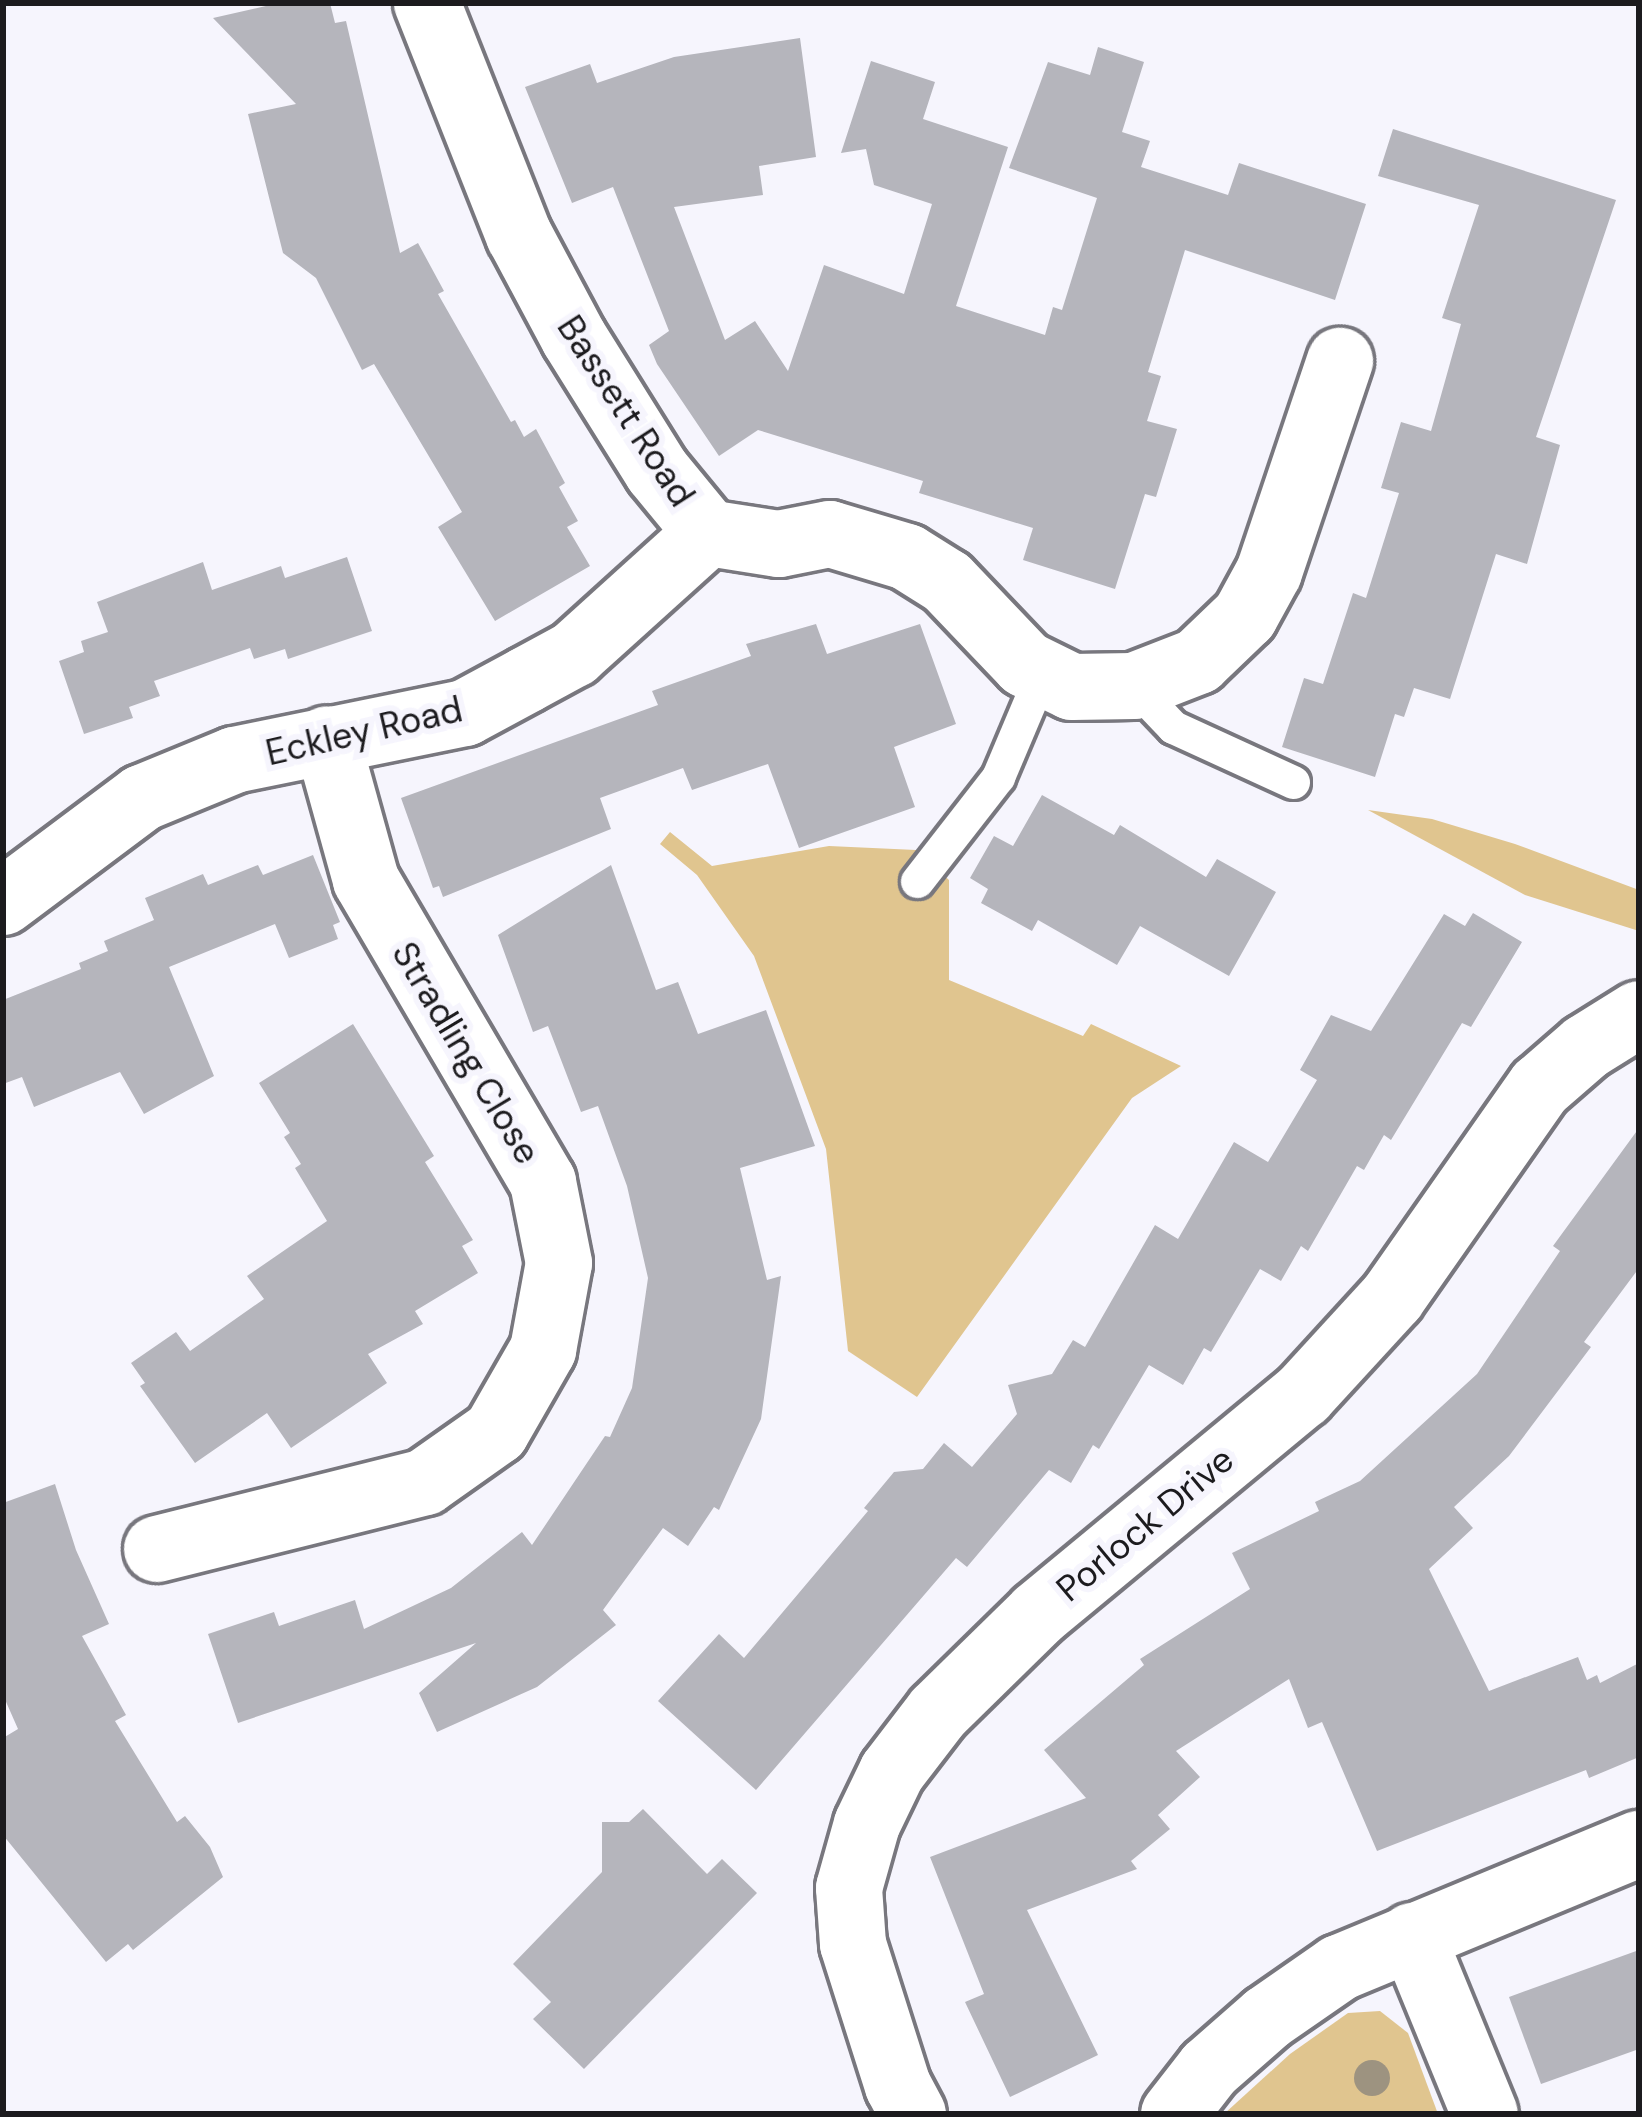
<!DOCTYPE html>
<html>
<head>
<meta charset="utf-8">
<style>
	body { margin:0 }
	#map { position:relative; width:1642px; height:2117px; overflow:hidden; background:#f6f5fd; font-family:"DM Sans",sans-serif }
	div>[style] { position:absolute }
	.green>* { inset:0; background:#e0c58f }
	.building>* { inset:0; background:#b5b5bc }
	.roads { filter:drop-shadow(3px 0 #78777e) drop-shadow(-3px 0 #78777e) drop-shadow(0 3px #78777e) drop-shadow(0 -3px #78777e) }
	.lane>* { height:33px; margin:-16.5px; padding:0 16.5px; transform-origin:16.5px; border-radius:16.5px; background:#fff }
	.street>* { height:66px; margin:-33px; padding:0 33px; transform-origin:33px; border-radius:33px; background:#fff }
	.trees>* { width:36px; height:36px; margin:-18px; border-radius:50%; background:#9d9380 }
	span { translate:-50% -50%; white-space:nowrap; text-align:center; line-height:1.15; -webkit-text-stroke:12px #f6f5fd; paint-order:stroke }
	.street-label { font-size:36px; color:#1c1b1e }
	.frame { position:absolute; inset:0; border:6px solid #1c1b1e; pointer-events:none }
</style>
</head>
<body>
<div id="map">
	<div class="green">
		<i style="clip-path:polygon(1368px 810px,1432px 819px,1515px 844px,1639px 890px,1639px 931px,1525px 895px)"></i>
		<i style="clip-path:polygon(670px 832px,712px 866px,829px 846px,916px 850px,949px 880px,949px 980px,1083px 1036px,1091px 1024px,1181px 1066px,1132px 1098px,917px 1397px,848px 1351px,826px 1149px,754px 956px,697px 875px,660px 844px)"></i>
		<i style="clip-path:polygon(1380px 2011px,1408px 2033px,1438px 2114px,1224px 2114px,1290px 2054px,1348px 2013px)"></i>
	</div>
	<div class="building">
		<i style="clip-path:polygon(279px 3px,330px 3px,335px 23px,346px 21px,400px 253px,418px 243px,444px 291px,438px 294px,511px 422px,515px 420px,524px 437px,536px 429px,565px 483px,559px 487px,578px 521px,567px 527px,590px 566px,495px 621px,438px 527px,462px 512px,374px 364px,362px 370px,316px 278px,283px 253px,248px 114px,296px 104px,213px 18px)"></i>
		<i style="clip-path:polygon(800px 38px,816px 157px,759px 166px,763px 195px,674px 207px,725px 340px,755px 321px,788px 371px,824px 265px,904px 294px,932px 204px,874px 185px,866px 149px,841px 153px,871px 61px,935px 82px,923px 119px,1008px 147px,956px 306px,1045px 335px,1053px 307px,1062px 310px,1097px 198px,1009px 168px,1048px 62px,1090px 75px,1098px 47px,1144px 62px,1122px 132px,1150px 141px,1141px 167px,1228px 195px,1239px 163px,1366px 204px,1335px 300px,1185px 250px,1148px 372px,1161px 376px,1147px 421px,1177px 429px,1156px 497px,1145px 494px,1115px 589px,1023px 560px,1033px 528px,919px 493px,923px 481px,758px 430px,719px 456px,657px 364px,649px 345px,669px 331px,613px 187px,572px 203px,525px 87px,590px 64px,597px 83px,674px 57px)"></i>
		<i style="clip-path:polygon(1393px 129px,1616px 200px,1536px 437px,1560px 445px,1527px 564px,1496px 554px,1450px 699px,1414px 688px,1404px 717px,1395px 714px,1375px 777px,1282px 747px,1304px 678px,1323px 684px,1353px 593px,1366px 598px,1399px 493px,1381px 488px,1401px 422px,1431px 431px,1461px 324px,1442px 318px,1479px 205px,1378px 176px)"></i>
		<i style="clip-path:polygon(347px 557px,372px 631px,288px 659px,285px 649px,254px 659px,250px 648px,154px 681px,160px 696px,129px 707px,133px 718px,84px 734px,59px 661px,84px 652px,81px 641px,108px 632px,97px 602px,203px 562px,212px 590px,281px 566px,285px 578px)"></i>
		<i style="clip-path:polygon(816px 624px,827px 654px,920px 624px,956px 724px,894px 747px,915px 807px,799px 848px,768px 764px,692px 790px,683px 768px,600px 798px,611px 829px,443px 897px,439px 886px,433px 888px,401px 798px,658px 705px,652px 691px,751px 656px,746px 644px)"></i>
		<i style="clip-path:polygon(1042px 795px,1114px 835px,1120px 825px,1206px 877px,1217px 859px,1276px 892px,1229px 976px,1140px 926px,1117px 965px,1038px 920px,1032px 931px,981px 903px,988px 889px,970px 878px,994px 836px,1013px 846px)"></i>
		<i style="clip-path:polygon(313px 855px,340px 922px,333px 925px,338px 939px,289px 958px,275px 924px,169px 967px,214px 1076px,144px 1114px,120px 1072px,34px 1107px,22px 1077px,3px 1084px,3px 1000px,81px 969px,79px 963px,108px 951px,104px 941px,154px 920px,145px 898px,203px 874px,208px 885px,258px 865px,263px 875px)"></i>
		<i style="clip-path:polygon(611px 865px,656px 990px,678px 982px,698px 1034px,766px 1010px,815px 1146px,740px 1168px,767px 1280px,781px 1276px,761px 1419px,719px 1510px,714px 1507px,688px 1546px,663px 1528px,603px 1610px,616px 1625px,537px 1687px,437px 1732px,419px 1693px,476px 1643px,238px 1723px,208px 1634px,274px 1612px,279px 1626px,355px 1600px,364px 1629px,451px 1588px,522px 1532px,532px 1545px,605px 1436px,610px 1437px,632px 1388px,648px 1278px,627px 1186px,598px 1106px,581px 1112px,548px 1026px,533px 1032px,498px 935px)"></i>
		<i style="clip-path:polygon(1473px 913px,1522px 942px,1471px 1027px,1462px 1023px,1391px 1140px,1384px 1135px,1364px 1170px,1357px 1166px,1308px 1251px,1301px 1246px,1281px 1281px,1260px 1269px,1211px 1352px,1204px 1348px,1183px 1385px,1149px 1365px,1099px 1449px,1093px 1445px,1071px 1483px,1049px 1470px,967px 1567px,956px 1558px,756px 1790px,658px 1701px,719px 1634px,744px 1658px,868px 1511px,864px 1508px,894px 1472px,923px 1469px,944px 1443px,972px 1467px,1017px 1414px,1008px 1385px,1052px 1374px,1073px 1340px,1085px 1347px,1155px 1225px,1178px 1239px,1234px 1142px,1268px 1162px,1317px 1080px,1300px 1070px,1331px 1015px,1371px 1031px,1444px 914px,1465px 926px)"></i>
		<i style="clip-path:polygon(353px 1024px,434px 1156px,425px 1162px,473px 1240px,462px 1246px,478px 1273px,415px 1311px,423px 1324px,368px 1354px,387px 1383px,291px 1448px,267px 1413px,195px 1463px,140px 1386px,145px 1383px,131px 1363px,176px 1332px,190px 1351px,264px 1299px,247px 1276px,327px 1221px,295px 1168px,301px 1164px,284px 1137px,290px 1133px,259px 1083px)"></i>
		<i style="clip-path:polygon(1639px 1128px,1639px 1268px,1584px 1342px,1591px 1347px,1509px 1456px,1454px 1507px,1473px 1528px,1429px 1569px,1489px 1691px,1578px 1657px,1587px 1680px,1597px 1675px,1600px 1683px,1639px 1663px,1639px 1757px,1589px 1778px,1586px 1770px,1377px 1851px,1322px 1722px,1308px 1728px,1289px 1679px,1176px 1751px,1200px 1777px,1158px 1815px,1170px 1829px,1131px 1861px,1137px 1869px,1027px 1910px,1098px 2055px,1010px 2097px,965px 2002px,984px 1994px,930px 1857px,1086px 1798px,1044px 1750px,1144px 1665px,1140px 1659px,1250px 1589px,1232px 1553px,1319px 1511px,1315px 1502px,1360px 1481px,1477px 1374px,1560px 1251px,1553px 1246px)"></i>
		<i style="clip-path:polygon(55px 1484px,76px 1550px,109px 1624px,82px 1636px,126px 1715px,115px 1721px,177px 1822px,185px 1816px,210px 1847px,223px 1877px,133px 1950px,128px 1944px,106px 1962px,3px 1835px,3px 1738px,18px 1729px,3px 1695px,3px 1503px)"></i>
		<i style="clip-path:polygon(643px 1809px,707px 1874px,722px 1859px,757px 1893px,584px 2069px,533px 2019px,551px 2002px,513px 1964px,602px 1872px,602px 1822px,629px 1822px)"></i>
		<i style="clip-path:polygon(1639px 1950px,1639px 2049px,1541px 2084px,1509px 1997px)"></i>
	</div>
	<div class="roads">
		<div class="lane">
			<i style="left:1134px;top:686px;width:57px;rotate:46.4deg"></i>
			<i style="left:1173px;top:727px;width:132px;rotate:24.6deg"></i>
			<i style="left:917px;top:881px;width:132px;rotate:-52.1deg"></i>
			<i style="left:998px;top:777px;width:113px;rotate:-67.1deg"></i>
		</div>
		<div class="street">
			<i style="left:427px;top:3px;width:250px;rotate:68.4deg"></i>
			<i style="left:519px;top:235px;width:117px;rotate:61.9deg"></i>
			<i style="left:574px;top:338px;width:157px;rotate:58deg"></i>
			<i style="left:657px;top:471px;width:80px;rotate:50.6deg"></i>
			<i style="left:708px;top:533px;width:72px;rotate:8.8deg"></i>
			<i style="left:779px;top:544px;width:52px;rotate:-11.1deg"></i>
			<i style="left:830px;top:534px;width:80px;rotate:16.6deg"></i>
			<i style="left:907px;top:557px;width:47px;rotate:32deg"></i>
			<i style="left:947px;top:582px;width:113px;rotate:46.4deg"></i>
			<i style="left:1025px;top:664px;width:52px;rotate:26.1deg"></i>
			<i style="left:1072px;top:687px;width:62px;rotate:-0.9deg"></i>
			<i style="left:1134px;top:686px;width:69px;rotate:-21.3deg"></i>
			<i style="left:1198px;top:661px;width:65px;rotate:-43.8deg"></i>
			<i style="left:1245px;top:616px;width:50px;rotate:-61.4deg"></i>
			<i style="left:1269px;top:572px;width:223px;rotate:-71.4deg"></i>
			<i style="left:3px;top:902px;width:174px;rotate:-36.8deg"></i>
			<i style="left:142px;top:798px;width:100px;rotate:-22.4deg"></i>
			<i style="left:234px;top:760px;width:236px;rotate:-11.5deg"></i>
			<i style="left:465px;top:713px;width:69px;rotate:-28.4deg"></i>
			<i style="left:526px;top:680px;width:55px;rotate:-28.4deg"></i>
			<i style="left:574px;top:654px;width:181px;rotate:-42.1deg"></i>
			<i style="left:157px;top:1549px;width:276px;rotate:-14deg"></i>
			<i style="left:425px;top:1482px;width:87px;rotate:-35.2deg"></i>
			<i style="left:496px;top:1432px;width:95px;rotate:-60.2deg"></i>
			<i style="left:543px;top:1350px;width:88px;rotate:-79.6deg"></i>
			<i style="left:559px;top:1263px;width:83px;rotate:-101.2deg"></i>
			<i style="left:543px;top:1182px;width:350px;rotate:-120.4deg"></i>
			<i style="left:366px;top:880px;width:146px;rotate:-105.5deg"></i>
			<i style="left:1412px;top:1936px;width:192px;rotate:67.7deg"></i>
			<i style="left:913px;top:2114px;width:32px;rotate:-118deg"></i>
			<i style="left:898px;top:2086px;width:149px;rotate:-107.6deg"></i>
			<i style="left:853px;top:1944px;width:56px;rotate:-94.1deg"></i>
			<i style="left:849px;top:1888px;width:66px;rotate:-74.3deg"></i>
			<i style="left:867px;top:1824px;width:58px;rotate:-64.3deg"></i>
			<i style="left:892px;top:1772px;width:76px;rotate:-52.5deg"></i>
			<i style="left:938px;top:1712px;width:140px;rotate:-44.4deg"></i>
			<i style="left:1038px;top:1614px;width:344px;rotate:-39.6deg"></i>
			<i style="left:1303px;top:1395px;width:132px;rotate:-47.5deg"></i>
			<i style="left:1392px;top:1298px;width:258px;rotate:-55deg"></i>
			<i style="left:1540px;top:1087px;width:61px;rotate:-41deg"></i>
			<i style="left:1586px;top:1047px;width:62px;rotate:-31.9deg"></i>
			<i style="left:1174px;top:2114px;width:57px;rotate:-52.1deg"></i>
			<i style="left:1209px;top:2069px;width:77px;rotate:-41.3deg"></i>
			<i style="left:1267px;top:2018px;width:88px;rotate:-34.8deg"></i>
			<i style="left:1339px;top:1968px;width:325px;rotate:-22.5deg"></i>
		</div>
	</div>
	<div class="trees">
		<i style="left:1372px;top:2078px"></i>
	</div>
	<div class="street-label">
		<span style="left:626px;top:411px;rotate:57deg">Bassett Road</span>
		<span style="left:364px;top:731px;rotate:-13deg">Eckley Road</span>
		<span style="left:466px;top:1053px;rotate:59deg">Stradling Close</span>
		<span style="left:1145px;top:1524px;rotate:-40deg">Porlock Drive</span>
	</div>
	<div class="frame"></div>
</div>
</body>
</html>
